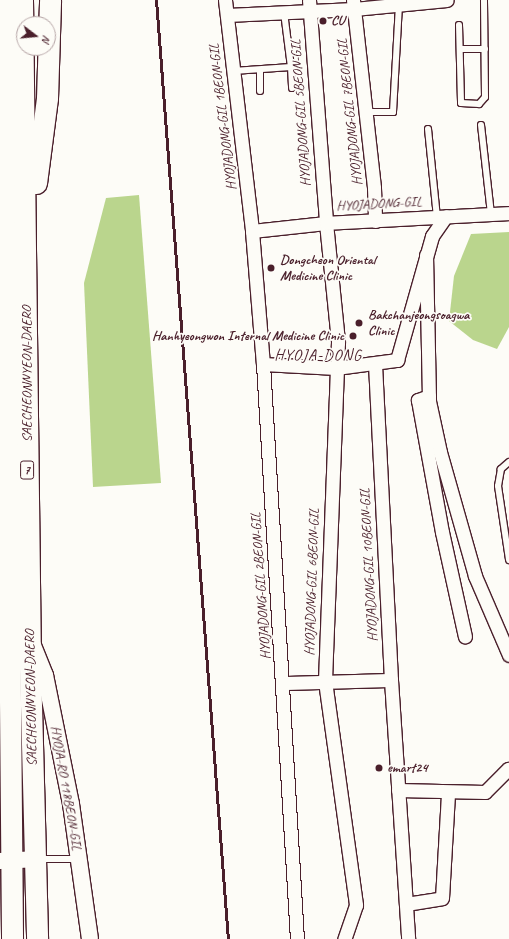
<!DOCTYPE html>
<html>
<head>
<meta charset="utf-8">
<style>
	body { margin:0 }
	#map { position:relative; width:509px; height:939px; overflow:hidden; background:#fdfcf7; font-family:Caveat,sans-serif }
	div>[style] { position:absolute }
	.green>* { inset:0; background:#bad58d }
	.roads { filter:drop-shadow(1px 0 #4a1f2b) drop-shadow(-1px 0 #4a1f2b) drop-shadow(0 1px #4a1f2b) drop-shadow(0 -1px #4a1f2b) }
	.service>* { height:6px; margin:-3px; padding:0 3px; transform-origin:3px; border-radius:3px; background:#fdfcf7 }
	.minor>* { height:13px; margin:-6.5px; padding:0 6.5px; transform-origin:6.5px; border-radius:6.5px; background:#fdfcf7 }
	.tertiary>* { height:16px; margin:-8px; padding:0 8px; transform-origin:8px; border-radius:8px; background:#fdfcf7 }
	.primary>* { height:21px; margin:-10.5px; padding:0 10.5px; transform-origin:10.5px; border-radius:10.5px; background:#fdfcf7 }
	.rail>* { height:3px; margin:-1.5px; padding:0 1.5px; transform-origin:1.5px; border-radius:1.5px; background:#4a1f2b }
	.dots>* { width:11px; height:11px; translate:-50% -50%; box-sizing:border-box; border:2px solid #fdfcf7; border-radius:50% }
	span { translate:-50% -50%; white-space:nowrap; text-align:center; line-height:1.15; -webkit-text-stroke:3.5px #fdfcf7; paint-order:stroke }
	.shield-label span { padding:1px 3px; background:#fdfcf7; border:1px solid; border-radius:3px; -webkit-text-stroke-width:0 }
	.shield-label { font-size:13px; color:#4a1f2b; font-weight:700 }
	.poi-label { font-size:14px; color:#4a1f2b; font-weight:700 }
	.left { translate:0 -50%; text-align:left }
	.right { translate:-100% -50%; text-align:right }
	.street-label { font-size:14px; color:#4a1f2b }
	.quarter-label { font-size:16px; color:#4a1f2b; letter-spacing:1px }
	.north { position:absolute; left:16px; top:16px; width:40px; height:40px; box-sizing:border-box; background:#fdfcf7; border:1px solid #b5a4a5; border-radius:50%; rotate:106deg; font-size:11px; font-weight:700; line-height:16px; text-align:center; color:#4a1f2b }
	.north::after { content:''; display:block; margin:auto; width:14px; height:18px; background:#4a1f2b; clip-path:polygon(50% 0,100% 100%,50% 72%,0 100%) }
</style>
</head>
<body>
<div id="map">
	<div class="green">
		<i style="clip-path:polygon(139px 195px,161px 483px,93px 487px,84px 283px,106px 198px)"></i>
		<i style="clip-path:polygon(509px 232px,509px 327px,497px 349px,473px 340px,449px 321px,454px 276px,471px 234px)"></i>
	</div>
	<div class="roads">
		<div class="service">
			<i style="left:459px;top:25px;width:78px;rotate:88.5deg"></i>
			<i style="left:461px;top:103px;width:18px;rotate:3deg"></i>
			<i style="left:479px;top:104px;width:9px;rotate:-49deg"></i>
			<i style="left:485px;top:97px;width:97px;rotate:-90.6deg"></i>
			<i style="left:460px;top:49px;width:25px"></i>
			<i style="left:291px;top:67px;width:21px;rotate:87deg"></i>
			<i style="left:260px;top:70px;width:21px;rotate:90deg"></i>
			<i style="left:233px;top:71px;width:58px;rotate:-3.9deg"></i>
			<i style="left:291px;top:67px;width:55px;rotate:-97.3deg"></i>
			<i style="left:366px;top:112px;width:27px"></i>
			<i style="left:393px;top:112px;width:107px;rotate:-86.8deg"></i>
			<i style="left:481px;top:125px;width:90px;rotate:83.6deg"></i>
			<i style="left:428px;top:129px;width:88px;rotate:84.2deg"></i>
			<i style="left:509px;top:462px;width:11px;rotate:139deg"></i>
			<i style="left:501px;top:469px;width:17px;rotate:100deg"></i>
			<i style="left:498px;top:486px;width:75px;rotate:81.5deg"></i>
			<i style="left:39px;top:859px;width:39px"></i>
		</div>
		<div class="minor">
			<i style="left:225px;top:0;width:233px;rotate:83.3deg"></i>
			<i style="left:252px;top:231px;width:133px;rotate:85.3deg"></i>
			<i style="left:263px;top:364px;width:576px;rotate:86.62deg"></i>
			<i style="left:309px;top:0;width:224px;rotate:85.6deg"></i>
			<i style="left:326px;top:223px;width:120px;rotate:84.2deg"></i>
			<i style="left:338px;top:342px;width:339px;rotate:92.2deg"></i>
			<i style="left:325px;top:681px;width:226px;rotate:82.1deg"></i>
			<i style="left:356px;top:905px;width:36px;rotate:109deg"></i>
			<i style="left:353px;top:0;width:189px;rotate:83.6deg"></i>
			<i style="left:374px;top:188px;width:33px;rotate:88deg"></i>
			<i style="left:227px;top:15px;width:127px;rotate:-2.7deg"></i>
			<i style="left:354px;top:9px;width:93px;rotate:-5.5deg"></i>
			<i style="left:252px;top:231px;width:74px;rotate:-6.2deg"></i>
			<i style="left:326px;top:223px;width:183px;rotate:-3.1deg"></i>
			<i style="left:426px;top:255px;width:146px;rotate:88.8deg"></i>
			<i style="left:429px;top:401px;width:52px;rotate:77.8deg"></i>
			<i style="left:440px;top:452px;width:129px;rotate:74.2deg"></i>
			<i style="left:475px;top:576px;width:86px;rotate:66.7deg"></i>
			<i style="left:263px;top:364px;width:73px;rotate:3.1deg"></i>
			<i style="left:336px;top:368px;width:62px;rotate:-7.5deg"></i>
			<i style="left:397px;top:360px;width:129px;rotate:-74.2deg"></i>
			<i style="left:432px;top:236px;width:24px;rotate:-55deg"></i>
			<i style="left:375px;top:364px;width:316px;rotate:87.1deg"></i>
			<i style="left:391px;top:680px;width:260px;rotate:86.2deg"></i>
			<i style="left:429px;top:396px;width:12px;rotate:160deg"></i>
			<i style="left:418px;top:400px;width:134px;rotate:79.7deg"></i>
			<i style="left:442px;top:532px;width:107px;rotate:77.6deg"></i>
			<i style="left:284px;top:683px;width:107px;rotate:-1.6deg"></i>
			<i style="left:398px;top:790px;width:87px;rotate:1.3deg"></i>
			<i style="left:485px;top:792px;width:33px;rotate:-45deg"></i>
			<i style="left:406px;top:904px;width:36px;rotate:-9deg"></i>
			<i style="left:442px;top:898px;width:105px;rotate:-86.7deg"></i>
		</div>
		<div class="tertiary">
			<i style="left:32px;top:643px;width:35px;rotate:68deg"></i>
			<i style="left:45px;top:675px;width:132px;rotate:78.6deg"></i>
			<i style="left:71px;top:804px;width:136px;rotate:82deg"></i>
			<i style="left:0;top:861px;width:33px;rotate:-3deg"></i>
		</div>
		<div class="primary">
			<i style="left:4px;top:0;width:939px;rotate:89.51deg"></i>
			<i style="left:22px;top:0;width:667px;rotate:89.31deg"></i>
			<i style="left:30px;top:667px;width:272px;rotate:88.5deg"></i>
			<i style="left:36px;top:183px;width:86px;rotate:-82.6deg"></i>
			<i style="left:47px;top:98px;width:98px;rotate:-88.2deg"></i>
		</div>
	</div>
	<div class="rail">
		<i style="left:156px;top:0;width:942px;rotate:85.62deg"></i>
	</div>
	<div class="dots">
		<i style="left:323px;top:21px;background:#4a1f2b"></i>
		<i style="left:271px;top:268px;background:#4a1f2b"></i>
		<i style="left:359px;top:323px;background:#4a1f2b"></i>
		<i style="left:353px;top:336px;background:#4a1f2b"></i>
		<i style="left:379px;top:768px;background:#4a1f2b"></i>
	</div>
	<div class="shield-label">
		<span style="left:27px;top:470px">7</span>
	</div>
	<div class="poi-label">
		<span class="left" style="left:331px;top:21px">CU</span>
		<span class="left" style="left:280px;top:268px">Dongcheon Oriental<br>Medicine Clinic</span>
		<span class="left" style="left:368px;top:323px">Bakchanjeongsoagwa<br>Clinic</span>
		<span class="right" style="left:344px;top:336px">Hanhyeongwon Internal Medicine Clinic</span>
		<span class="left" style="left:387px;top:768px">emart24</span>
	</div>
	<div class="street-label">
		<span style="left:350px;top:112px;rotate:-96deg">HYOJADONG-GIL 7BEON-GIL</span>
		<span style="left:301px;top:113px;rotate:-94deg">HYOJADONG-GIL 5BEON-GIL</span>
		<span style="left:223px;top:117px;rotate:-97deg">HYOJADONG-GIL 1BEON-GIL</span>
		<span style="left:379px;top:204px;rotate:-3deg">HYOJADONG-GIL</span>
		<span style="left:27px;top:374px;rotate:-90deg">SAECHEONNYEON-DAERO</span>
		<span style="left:369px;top:565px;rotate:-93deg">HYOJADONG-GIL 10BEON-GIL</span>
		<span style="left:312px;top:582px;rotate:-88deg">HYOJADONG-GIL 6BEON-GIL</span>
		<span style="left:261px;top:586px;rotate:-94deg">HYOJADONG-GIL 2BEON-GIL</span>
		<span style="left:31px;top:698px;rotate:-91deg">SAECHEONNYEON-DAERO</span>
		<span style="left:66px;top:788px;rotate:80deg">HYOJA-RO 118BEON-GIL</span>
	</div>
	<div class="quarter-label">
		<span style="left:318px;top:355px">HYOJA-DONG</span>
	</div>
	<div class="north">N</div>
</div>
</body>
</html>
